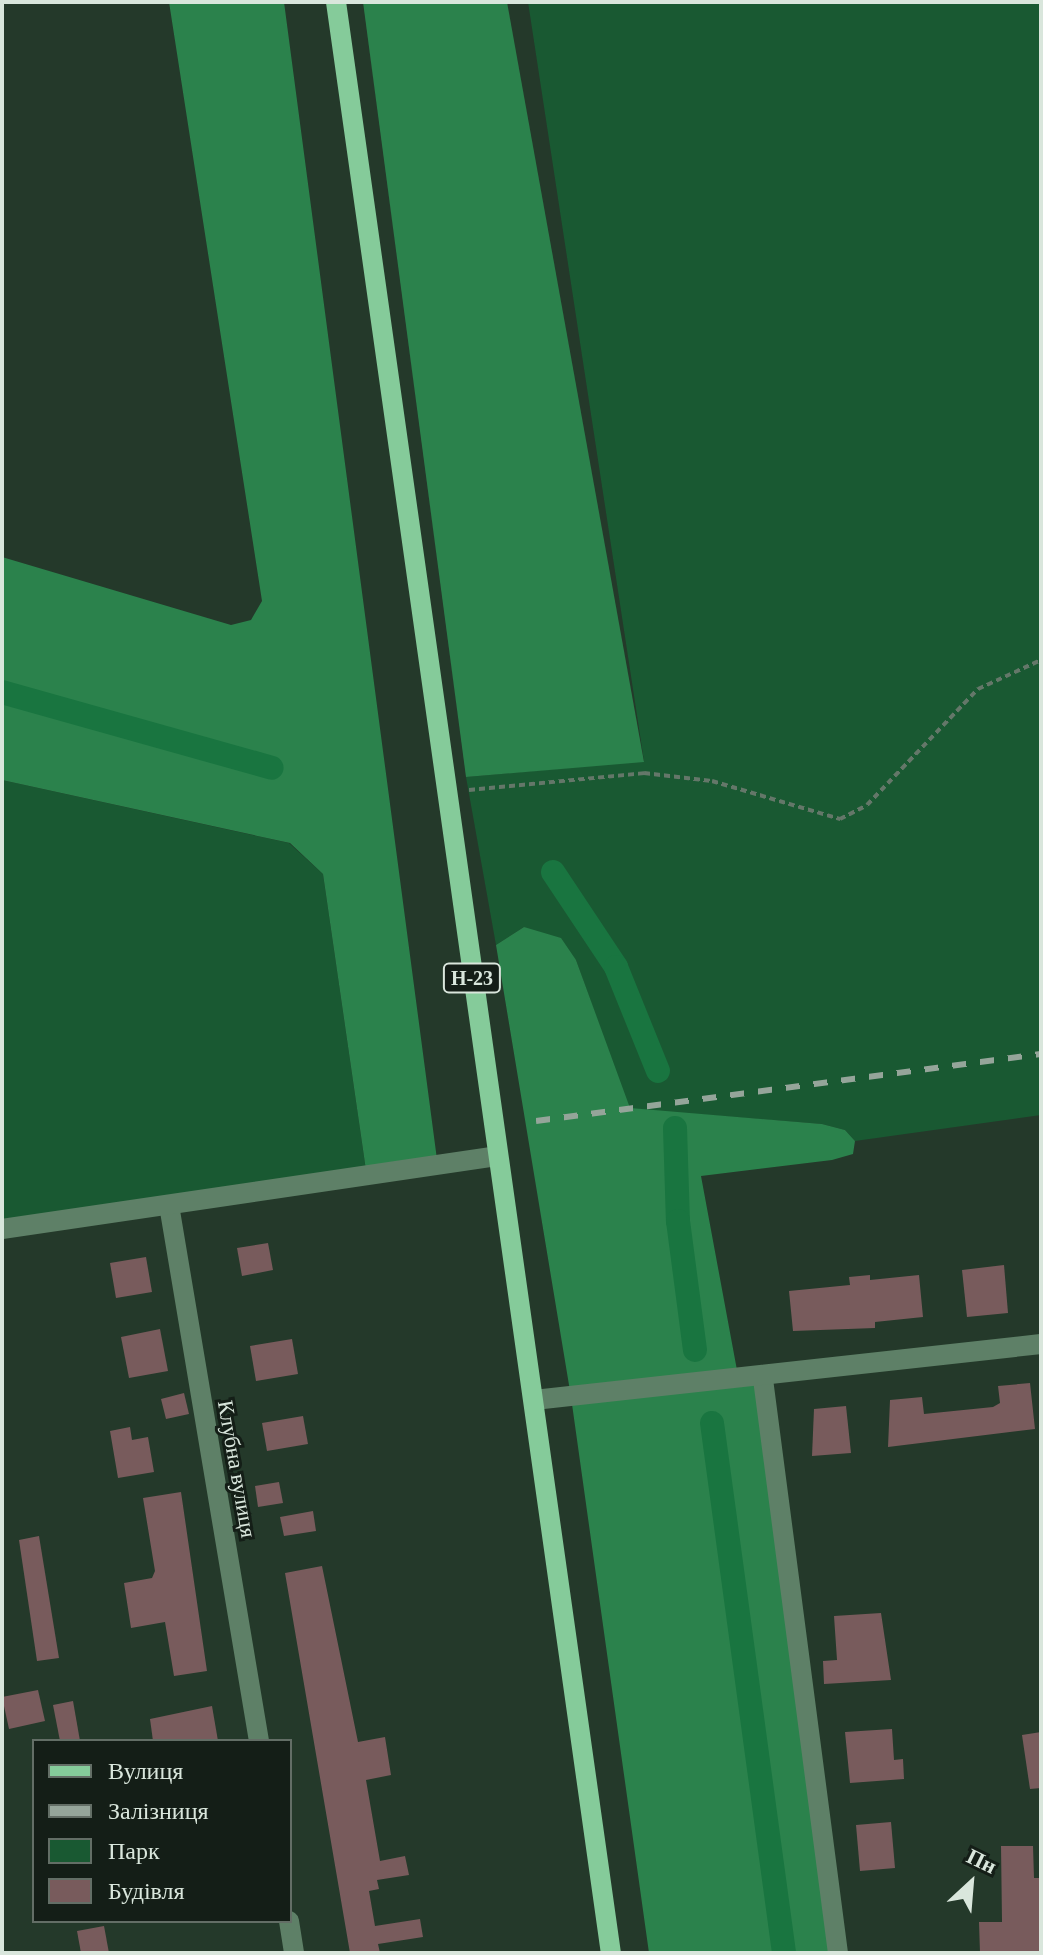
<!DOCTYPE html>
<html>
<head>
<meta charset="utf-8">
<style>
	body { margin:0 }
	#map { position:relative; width:1043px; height:1955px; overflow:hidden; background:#24392a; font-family:"Times New Roman",serif }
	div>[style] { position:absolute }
	.green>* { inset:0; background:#195932 }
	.forest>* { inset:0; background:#2b824c }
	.canal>* { height:24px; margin:-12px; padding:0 12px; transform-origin:12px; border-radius:12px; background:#197540 }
	.building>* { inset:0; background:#785b5c }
	.path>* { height:4px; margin-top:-2px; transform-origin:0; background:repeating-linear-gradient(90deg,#647769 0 6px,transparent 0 10px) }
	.minor>* { height:20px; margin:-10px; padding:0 10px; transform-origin:10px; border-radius:10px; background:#5e8067 }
	.major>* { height:20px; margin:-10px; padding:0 10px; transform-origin:10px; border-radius:10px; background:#85cb9a }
	.rail>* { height:6px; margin-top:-3px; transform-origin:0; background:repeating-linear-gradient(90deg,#95a59a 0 14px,transparent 0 28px) }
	span { translate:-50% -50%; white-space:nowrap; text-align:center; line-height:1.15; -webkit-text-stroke:6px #141e17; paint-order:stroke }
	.shield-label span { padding:2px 6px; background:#141e17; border:2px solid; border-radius:6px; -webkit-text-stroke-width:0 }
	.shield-label { font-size:20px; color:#d9e6dc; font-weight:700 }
	.street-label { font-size:22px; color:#d9e6dc }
	.frame { position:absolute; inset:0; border:4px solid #d9e6dc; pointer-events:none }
	.legend { position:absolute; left:32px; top:1739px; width:260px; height:184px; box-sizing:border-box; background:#141e17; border:2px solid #636e66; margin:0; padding:10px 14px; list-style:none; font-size:24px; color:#d9e6dc }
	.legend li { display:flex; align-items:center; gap:16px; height:40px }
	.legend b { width:40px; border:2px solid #636e66 }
	.north { position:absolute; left:931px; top:1843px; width:80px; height:80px; -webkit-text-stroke:6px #141e17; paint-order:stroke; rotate:26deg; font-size:22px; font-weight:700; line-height:32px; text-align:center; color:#d9e6dc }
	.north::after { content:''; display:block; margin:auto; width:28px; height:36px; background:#d9e6dc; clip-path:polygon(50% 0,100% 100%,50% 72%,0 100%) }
</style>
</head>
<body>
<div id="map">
	<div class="green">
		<i style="clip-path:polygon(528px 2px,1041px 2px,1041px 1115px,855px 1141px,845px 1130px,822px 1124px,629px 1109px,576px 960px,524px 927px,496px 945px,466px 777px,644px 761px)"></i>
		<i style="clip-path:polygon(2px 780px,289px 843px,323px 874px,367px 1177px,2px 1229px)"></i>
	</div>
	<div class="forest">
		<i style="clip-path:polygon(169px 2px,284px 2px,438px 1167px,367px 1177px,323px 874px,290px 843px,2px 780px,2px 557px,231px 625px,251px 620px,262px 601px)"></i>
		<i style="clip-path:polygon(363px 2px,507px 2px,644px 762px,466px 777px)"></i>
		<i style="clip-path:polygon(524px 927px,561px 938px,576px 960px,630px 1108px,822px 1124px,845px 1130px,855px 1141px,853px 1154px,832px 1160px,701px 1176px,739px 1381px,763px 1379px,842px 1953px,649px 1953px,571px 1397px,496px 945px)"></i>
	</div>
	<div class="canal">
		<i style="left:2px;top:692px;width:280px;rotate:15.7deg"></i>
		<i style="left:553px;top:872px;width:114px;rotate:56.4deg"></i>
		<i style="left:616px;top:967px;width:112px;rotate:68deg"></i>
		<i style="left:675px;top:1128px;width:93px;rotate:88.2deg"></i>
		<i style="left:678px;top:1221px;width:130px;rotate:82.5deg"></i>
		<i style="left:712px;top:1423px;width:535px;rotate:82.26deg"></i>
	</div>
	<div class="building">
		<i style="clip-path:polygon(268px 1243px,273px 1270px,242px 1276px,237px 1248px)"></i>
		<i style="clip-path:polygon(146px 1257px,152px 1292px,116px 1298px,110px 1263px)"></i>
		<i style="clip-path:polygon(1004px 1265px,1008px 1313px,967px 1317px,962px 1270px)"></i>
		<i style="clip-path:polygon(870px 1275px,870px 1280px,919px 1275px,923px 1317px,875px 1322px,875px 1328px,793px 1331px,789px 1291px,850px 1285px,849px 1277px)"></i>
		<i style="clip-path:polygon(160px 1329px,168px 1371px,129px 1378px,121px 1337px)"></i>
		<i style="clip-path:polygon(292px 1339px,298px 1374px,256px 1381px,250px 1346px)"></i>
		<i style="clip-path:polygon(1030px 1383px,1035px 1429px,888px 1447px,890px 1400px,922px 1397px,924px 1414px,993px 1407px,1000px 1403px,998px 1386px)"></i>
		<i style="clip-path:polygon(184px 1393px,189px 1414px,166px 1419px,161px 1399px)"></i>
		<i style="clip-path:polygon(846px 1406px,851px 1453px,812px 1456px,814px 1409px)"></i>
		<i style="clip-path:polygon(303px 1416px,308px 1444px,267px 1451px,262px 1423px)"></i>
		<i style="clip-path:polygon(130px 1427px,132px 1440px,148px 1437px,154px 1472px,118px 1478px,110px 1431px)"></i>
		<i style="clip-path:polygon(279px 1482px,283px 1503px,258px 1507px,255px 1486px)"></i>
		<i style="clip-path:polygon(181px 1492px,207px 1671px,174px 1676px,165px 1622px,131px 1628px,124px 1583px,152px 1578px,155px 1571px,143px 1498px)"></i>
		<i style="clip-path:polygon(313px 1511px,316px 1531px,284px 1536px,280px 1517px)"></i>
		<i style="clip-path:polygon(39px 1536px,59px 1658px,37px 1661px,19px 1540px)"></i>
		<i style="clip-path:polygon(322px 1566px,358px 1742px,385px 1737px,391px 1775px,366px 1780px,380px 1861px,405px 1856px,409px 1875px,377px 1880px,379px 1889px,369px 1891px,375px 1926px,420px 1919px,423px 1937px,378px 1944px,380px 1953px,350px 1953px,285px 1573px)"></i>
		<i style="clip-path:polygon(881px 1613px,891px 1680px,824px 1684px,823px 1661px,837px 1660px,834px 1616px)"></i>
		<i style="clip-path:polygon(38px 1690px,45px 1721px,9px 1729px,2px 1697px)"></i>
		<i style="clip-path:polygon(73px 1701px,80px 1741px,60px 1741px,53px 1705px)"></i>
		<i style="clip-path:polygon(212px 1706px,218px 1741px,153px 1741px,150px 1719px)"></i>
		<i style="clip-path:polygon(892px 1729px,894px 1760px,903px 1759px,904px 1779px,850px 1783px,845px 1732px)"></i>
		<i style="clip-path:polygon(1041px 1732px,1041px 1788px,1030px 1789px,1022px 1735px)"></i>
		<i style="clip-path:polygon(891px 1822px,895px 1868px,860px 1871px,856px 1825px)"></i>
		<i style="clip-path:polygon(1001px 1846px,1033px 1846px,1034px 1878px,1041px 1878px,1041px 1953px,980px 1953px,979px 1922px,1002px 1922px)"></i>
		<i style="clip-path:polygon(104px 1926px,109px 1953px,81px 1953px,77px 1931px)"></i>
	</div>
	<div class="path">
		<i style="left:469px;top:790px;width:176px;rotate:-5.5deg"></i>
		<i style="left:644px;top:773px;width:68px;rotate:6.7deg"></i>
		<i style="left:712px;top:781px;width:134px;rotate:16.5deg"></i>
		<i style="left:840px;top:819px;width:30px;rotate:-27deg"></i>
		<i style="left:867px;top:805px;width:161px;rotate:-46.3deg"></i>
		<i style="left:978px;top:689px;width:69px;rotate:-24.7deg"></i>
	</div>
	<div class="minor">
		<i style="left:169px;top:1205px;width:544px;rotate:80.47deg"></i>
		<i style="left:2px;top:1229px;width:500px;rotate:-8.39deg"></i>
		<i style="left:763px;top:1379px;width:579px;rotate:82.56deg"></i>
		<i style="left:534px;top:1400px;width:510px;rotate:-6.3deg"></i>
		<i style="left:289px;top:1921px;width:32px;rotate:81deg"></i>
	</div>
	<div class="major">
		<i style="left:336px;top:2px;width:1970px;rotate:81.98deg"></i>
	</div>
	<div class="rail">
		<i style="left:536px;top:1121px;width:509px;rotate:-7.56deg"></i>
	</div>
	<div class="shield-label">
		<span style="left:472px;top:978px">Н-23</span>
	</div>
	<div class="street-label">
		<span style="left:237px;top:1469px;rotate:80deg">Клубна вулиця</span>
	</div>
	<div class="frame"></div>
	<ul class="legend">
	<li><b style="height:10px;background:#85cb9a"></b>Вулиця</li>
	<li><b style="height:10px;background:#95a59a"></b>Залізниця</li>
	<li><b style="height:22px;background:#195932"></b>Парк</li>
	<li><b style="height:22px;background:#785b5c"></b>Будівля</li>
	</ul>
	<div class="north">Пн</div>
</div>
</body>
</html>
